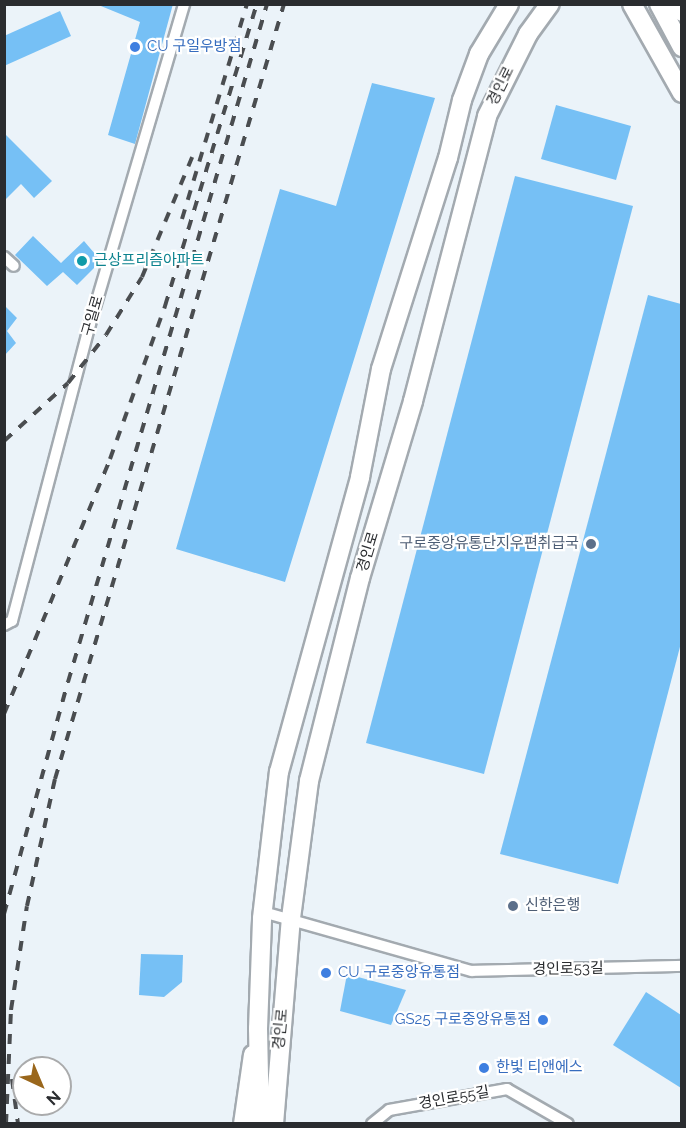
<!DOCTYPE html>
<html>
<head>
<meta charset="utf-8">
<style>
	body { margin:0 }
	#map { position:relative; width:686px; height:1128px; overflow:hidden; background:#ebf3f9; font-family:Raleway,"Noto Sans KR",sans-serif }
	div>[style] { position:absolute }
	.building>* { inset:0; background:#76c0f5 }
	.roads { filter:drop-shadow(2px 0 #a3aab0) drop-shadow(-2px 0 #a3aab0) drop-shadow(0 2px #a3aab0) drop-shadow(0 -2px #a3aab0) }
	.minor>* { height:10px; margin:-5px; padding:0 5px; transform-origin:5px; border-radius:5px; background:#fff }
	.primary>* { height:18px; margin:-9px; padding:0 9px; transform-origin:9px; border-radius:9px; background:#fff }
	.rail>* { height:4px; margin-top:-2px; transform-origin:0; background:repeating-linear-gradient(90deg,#4a4d50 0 10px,transparent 0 20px) }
	.dots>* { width:16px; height:16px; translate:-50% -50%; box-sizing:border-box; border:3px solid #fff; border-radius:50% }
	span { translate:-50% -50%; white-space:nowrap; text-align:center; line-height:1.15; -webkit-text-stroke:4.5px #fff; paint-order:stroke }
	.shop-label { font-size:15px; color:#366cbe }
	.left { translate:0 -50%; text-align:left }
	.right { translate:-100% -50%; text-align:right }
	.street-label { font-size:15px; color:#2a2c2f }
	.culture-label { font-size:15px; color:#0d838f }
	.service-label { font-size:15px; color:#4e5e75 }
	.frame { position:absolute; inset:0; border:6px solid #2a2c2f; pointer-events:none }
	.north { position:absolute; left:12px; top:1056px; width:60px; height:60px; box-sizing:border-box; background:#fff; border:2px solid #aaabac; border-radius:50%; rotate:136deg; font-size:16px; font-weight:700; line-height:24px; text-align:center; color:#2a2c2f }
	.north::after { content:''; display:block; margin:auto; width:21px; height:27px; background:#9a671c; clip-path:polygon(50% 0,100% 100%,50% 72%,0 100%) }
</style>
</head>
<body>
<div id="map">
	<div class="building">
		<i style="clip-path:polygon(96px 4px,173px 4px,135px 144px,108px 135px,140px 22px)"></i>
		<i style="clip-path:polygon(60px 11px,71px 36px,4px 66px,4px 36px)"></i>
		<i style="clip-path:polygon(372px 83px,435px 98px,285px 582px,176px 549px,280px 189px,336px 206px)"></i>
		<i style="clip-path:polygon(556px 105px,631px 126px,616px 180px,541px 159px)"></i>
		<i style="clip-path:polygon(4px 133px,52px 181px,34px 198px,21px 184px,4px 201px)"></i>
		<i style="clip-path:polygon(515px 176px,633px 206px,484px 774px,366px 743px)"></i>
		<i style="clip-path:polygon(33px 236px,61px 263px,84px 241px,101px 261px,77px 285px,63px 272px,47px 286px,15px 255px)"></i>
		<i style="clip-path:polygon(648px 295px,681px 304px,681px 643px,618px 884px,500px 854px)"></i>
		<i style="clip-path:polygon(4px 305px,17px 318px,7px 331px,16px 343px,4px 356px)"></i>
		<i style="clip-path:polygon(141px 954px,183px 955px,182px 982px,164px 997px,139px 995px)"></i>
		<i style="clip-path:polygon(347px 974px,406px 990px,391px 1025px,340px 1011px)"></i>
		<i style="clip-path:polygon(646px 992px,681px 1015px,681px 1088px,613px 1045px)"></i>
	</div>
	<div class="roads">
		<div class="minor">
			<i style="left:4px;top:257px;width:13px;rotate:42deg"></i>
			<i style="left:4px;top:625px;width:9px;rotate:-27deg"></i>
			<i style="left:12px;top:621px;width:307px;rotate:-75.3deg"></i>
			<i style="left:90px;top:324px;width:334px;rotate:-73.6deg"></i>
			<i style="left:263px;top:912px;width:217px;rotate:15.8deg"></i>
			<i style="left:472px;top:971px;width:210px;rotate:-1.4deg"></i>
			<i style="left:372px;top:1124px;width:22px;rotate:-39deg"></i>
			<i style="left:389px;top:1110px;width:120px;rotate:-10.1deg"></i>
			<i style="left:507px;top:1089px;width:70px;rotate:29.8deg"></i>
		</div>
		<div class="primary">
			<i style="left:632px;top:4px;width:102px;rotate:60.7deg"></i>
			<i style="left:659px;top:4px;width:49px;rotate:61.9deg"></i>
			<i style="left:677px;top:4px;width:9px;rotate:58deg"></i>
			<i style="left:243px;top:1124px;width:70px;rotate:-81.8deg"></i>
			<i style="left:260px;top:1124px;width:95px;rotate:-91.2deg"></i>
			<i style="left:258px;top:1029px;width:111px;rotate:-87.9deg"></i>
			<i style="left:262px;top:918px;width:147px;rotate:-83.4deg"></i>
			<i style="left:279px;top:772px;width:306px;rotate:-74.6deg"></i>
			<i style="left:360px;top:477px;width:110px;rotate:-79deg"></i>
			<i style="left:381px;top:369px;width:221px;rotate:-72.4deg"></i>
			<i style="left:448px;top:158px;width:60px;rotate:-76.4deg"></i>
			<i style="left:462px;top:100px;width:49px;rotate:-69.7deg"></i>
			<i style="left:479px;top:54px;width:58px;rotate:-59deg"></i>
			<i style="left:274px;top:1124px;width:207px;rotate:-85.3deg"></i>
			<i style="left:291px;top:918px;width:138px;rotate:-82.5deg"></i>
			<i style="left:309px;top:781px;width:209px;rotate:-75.9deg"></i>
			<i style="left:360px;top:578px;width:185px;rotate:-73.3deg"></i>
			<i style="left:413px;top:401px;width:294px;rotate:-75.4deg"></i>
			<i style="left:487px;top:116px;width:92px;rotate:-63.4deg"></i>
			<i style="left:528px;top:34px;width:37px;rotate:-54deg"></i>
		</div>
	</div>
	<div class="rail">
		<i style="left:182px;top:219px;width:225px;rotate:-73.2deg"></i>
		<i style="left:4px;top:441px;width:86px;rotate:-42.2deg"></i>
		<i style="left:68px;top:383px;width:61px;rotate:-51.6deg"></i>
		<i style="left:106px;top:335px;width:68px;rotate:-58.2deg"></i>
		<i style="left:142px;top:277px;width:132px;rotate:-67.3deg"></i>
		<i style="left:4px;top:714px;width:276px;rotate:-67.4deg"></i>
		<i style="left:110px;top:459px;width:163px;rotate:-70.2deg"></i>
		<i style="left:165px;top:306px;width:316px;rotate:-73.1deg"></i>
		<i style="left:4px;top:914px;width:241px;rotate:-74.6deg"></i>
		<i style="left:68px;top:682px;width:707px;rotate:-73.64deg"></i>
		<i style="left:12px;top:1079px;width:45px;rotate:82.4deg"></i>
		<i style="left:6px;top:1124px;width:114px;rotate:-87.5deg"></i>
		<i style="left:11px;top:1010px;width:105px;rotate:-81.3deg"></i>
		<i style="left:27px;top:906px;width:130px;rotate:-77.6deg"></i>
		<i style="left:55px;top:779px;width:808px;rotate:-73.54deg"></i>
	</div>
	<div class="dots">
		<i style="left:135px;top:47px;background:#3f7fe0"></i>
		<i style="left:82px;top:261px;background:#0f9aa8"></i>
		<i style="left:591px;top:544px;background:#5c6f8a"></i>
		<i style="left:513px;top:906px;background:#5c6f8a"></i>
		<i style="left:326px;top:973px;background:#3f7fe0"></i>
		<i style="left:543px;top:1020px;background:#3f7fe0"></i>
		<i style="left:484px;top:1068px;background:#3f7fe0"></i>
	</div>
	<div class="shop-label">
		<span class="left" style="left:147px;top:47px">CU 구일우방점</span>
		<span class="left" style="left:338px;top:973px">CU 구로중앙유통점</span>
		<span class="right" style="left:531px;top:1020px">GS25 구로중앙유통점</span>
		<span class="left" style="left:496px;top:1068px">한빛 티앤에스</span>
	</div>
	<div class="street-label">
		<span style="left:501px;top:86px;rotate:-64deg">경인로</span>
		<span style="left:93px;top:316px;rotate:-74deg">구일로</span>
		<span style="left:368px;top:552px;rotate:-73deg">경인로</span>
		<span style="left:568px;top:969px;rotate:-1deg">경인로53길</span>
		<span style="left:281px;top:1029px;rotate:-85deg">경인로</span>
		<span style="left:454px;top:1098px;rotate:-10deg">경인로55길</span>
	</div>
	<div class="culture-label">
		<span class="left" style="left:94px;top:261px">근상프리즘아파트</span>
	</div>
	<div class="service-label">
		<span class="right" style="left:579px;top:544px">구로중앙유통단지우편취급국</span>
		<span class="left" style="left:525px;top:906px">신한은행</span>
	</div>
	<div class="frame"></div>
	<div class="north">N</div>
</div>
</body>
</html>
